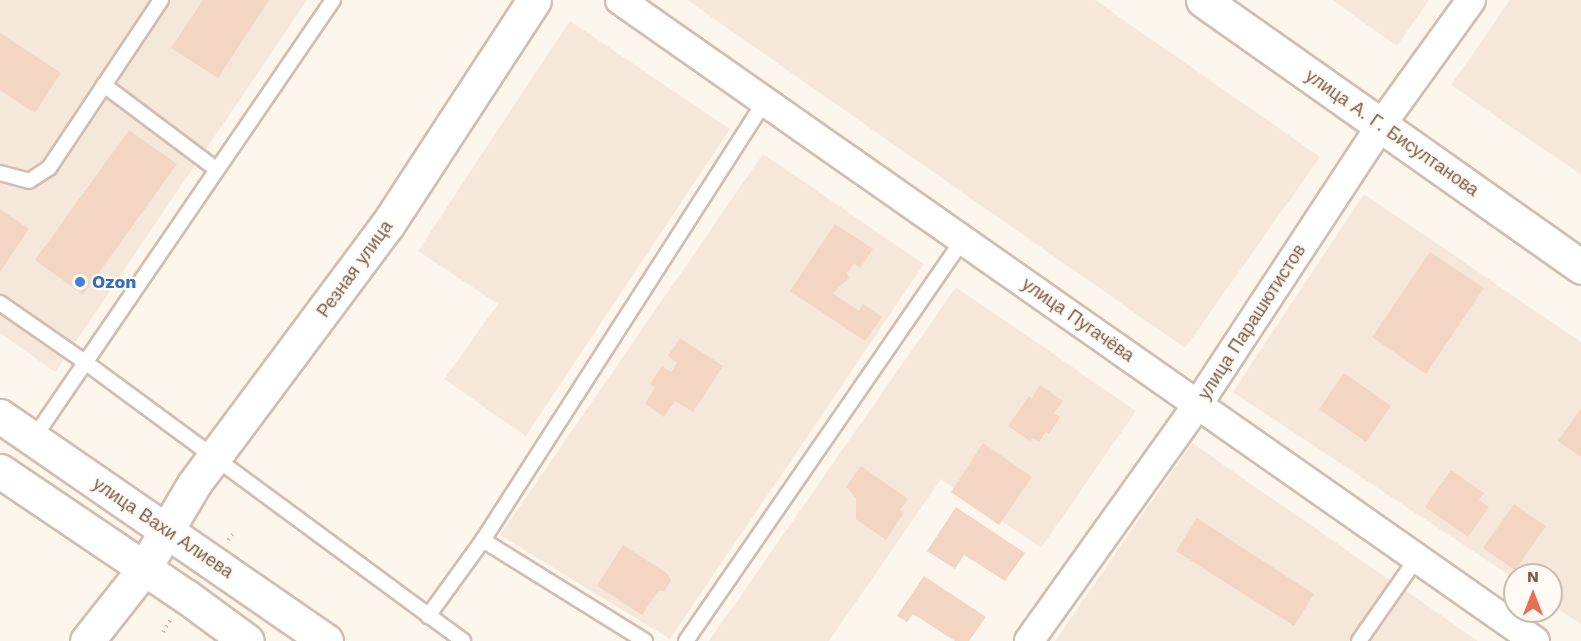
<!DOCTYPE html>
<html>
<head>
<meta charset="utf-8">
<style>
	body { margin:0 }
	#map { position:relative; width:1581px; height:641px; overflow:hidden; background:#fdf6ec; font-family:"Work Sans",sans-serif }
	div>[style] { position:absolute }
	.residential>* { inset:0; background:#f5e8da }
	.building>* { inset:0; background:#f3d5c3 }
	.path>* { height:4px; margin-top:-2px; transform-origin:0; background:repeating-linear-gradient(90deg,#d9b8a5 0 1.5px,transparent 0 6px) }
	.roads { filter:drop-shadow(2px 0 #d1beb0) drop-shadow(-2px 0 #d1beb0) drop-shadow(0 2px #d1beb0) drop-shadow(0 -2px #d1beb0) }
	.service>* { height:14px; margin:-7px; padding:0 7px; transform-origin:7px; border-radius:7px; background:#fff }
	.minor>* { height:28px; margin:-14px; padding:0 14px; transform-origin:14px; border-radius:14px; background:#fff }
	.tertiary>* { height:33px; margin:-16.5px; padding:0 16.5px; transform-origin:16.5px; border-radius:16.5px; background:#fff }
	.secondary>* { height:33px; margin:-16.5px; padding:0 16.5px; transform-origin:16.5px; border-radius:16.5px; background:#fff }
	.dots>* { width:16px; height:16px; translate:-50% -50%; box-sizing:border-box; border:3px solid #fffaf3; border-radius:50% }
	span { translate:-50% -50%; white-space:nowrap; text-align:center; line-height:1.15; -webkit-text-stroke:4.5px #fffaf3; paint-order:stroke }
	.street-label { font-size:18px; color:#7a5c4d }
	.shop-label { font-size:18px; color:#366cbe; font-weight:700 }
	.left { translate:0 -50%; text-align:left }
	.north { position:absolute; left:1503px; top:563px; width:60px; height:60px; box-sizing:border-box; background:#fffaf3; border:2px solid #cabbb1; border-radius:50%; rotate:0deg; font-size:16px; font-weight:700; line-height:24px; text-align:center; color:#7a5c4d }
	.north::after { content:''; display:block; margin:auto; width:21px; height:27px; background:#e76f51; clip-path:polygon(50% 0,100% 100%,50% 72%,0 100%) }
</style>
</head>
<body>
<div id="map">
	<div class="residential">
		<i style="clip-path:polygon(0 0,307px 0,55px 372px,0 333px)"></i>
		<i style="clip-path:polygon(687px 0,1095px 0,1320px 157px,1185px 348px)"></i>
		<i style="clip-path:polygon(1332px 0,1429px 0,1397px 46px)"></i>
		<i style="clip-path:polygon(1510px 0,1581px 0,1581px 175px,1451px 85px)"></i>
		<i style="clip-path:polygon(570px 21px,730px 129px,526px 436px,444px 379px,498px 304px,418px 251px)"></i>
		<i style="clip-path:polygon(763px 154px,924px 264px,670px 639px,500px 535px)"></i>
		<i style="clip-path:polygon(1364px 194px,1581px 342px,1581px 624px,1551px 604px,1551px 575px,1515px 575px,1515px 579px,1233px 392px)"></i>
		<i style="clip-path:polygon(956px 287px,1136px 411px,1041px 548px,941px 479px,829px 641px,709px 641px)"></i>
		<i style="clip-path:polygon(1192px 443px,1478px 641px,1055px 641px)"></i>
	</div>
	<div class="building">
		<i style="clip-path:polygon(203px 0,269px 0,218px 78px,171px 48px)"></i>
		<i style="clip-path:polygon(0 33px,61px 73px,35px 113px,0 90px)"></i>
		<i style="clip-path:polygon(129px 130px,177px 164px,83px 295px,35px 260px)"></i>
		<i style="clip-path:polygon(0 209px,29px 229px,0 272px)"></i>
		<i style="clip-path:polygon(835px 224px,873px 249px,860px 268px,854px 263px,847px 273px,849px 278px,833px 293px,859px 311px,863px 304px,882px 317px,865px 341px,790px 291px)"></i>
		<i style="clip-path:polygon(1430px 252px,1484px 288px,1426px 374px,1372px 337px)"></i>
		<i style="clip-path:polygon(680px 338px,723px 366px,693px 412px,675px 401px,664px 417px,645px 404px,655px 387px,650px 384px,662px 366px,671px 372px,677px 363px,668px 356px)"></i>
		<i style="clip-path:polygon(1344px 373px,1391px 406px,1366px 442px,1319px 409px)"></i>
		<i style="clip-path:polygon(1040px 385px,1063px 401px,1054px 413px,1060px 417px,1049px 434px,1046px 432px,1039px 442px,1033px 438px,1030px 441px,1008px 426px,1029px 396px,1032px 398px)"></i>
		<i style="clip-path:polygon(1581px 408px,1581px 457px,1558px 441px)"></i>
		<i style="clip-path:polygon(983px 443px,1032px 477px,999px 525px,951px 492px)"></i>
		<i style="clip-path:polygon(861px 466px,908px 499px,900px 510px,904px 513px,886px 540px,856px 519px,856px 498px,846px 487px)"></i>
		<i style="clip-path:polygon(1451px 470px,1484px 493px,1479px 500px,1489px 507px,1468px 537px,1425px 507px)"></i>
		<i style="clip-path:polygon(1514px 504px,1546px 526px,1515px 570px,1483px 548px)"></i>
		<i style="clip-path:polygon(956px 507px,1025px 553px,1005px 581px,964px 555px,955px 569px,927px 551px)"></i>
		<i style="clip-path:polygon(1197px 518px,1314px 594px,1294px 626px,1176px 551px)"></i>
		<i style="clip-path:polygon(623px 545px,668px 574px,671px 581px,664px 591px,658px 591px,642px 615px,597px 586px)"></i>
		<i style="clip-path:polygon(924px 576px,986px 617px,969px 641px,955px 641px,913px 614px,907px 622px,897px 616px)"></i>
	</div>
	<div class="path">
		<i style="left:228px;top:540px;width:11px;rotate:-52deg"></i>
		<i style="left:163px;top:632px;width:15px;rotate:-58deg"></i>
	</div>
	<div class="roads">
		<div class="service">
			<i style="left:104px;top:85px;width:140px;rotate:36.9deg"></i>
			<i style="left:0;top:173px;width:30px;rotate:15deg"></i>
			<i style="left:29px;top:181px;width:24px;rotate:-33deg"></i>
			<i style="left:49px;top:168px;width:202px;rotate:-56.3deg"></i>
			<i style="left:0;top:303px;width:103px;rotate:34.8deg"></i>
			<i style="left:85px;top:362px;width:470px;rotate:36.4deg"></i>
			<i style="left:33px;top:439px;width:532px;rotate:-55.65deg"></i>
			<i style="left:428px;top:616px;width:94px;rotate:-54.1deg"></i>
			<i style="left:645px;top:641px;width:191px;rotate:-148.1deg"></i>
			<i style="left:483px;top:540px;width:522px;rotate:-57.28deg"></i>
			<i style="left:686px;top:641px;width:488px;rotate:-55.4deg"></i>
			<i style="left:1359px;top:641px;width:101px;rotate:-55.1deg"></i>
		</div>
		<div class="minor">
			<i style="left:620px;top:0;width:1117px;rotate:35.01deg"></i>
			<i style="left:1029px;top:641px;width:291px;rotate:-54.5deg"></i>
			<i style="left:1198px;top:404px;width:334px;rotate:-56.7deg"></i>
			<i style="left:1381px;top:125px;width:154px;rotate:-54.2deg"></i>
		</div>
		<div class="tertiary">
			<i style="left:1203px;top:0;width:463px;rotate:35.2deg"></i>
			<i style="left:87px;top:641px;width:90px;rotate:-51.7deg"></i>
			<i style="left:143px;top:570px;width:100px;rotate:-59.3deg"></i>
			<i style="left:194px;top:484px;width:324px;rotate:-53.3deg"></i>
			<i style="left:388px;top:224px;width:267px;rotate:-56.9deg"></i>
		</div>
		<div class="secondary">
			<i style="left:0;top:416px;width:396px;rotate:34.6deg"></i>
			<i style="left:0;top:471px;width:225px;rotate:34deg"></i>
			<i style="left:187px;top:597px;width:74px;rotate:36.3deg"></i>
		</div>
	</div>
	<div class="dots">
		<i style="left:80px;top:282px;background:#3f7fe0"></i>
	</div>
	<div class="street-label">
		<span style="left:1392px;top:133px;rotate:35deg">улица А. Г. Бисултанова</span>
		<span style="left:355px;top:269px;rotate:-54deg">Резная улица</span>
		<span style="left:1078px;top:320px;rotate:35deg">улица Пугачёва</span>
		<span style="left:1252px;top:322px;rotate:-57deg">улица Парашютистов</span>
		<span style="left:163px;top:528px;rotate:34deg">улица Вахи Алиева</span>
	</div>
	<div class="shop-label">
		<span class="left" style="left:92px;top:282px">Ozon</span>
	</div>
	<div class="north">N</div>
</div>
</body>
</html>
